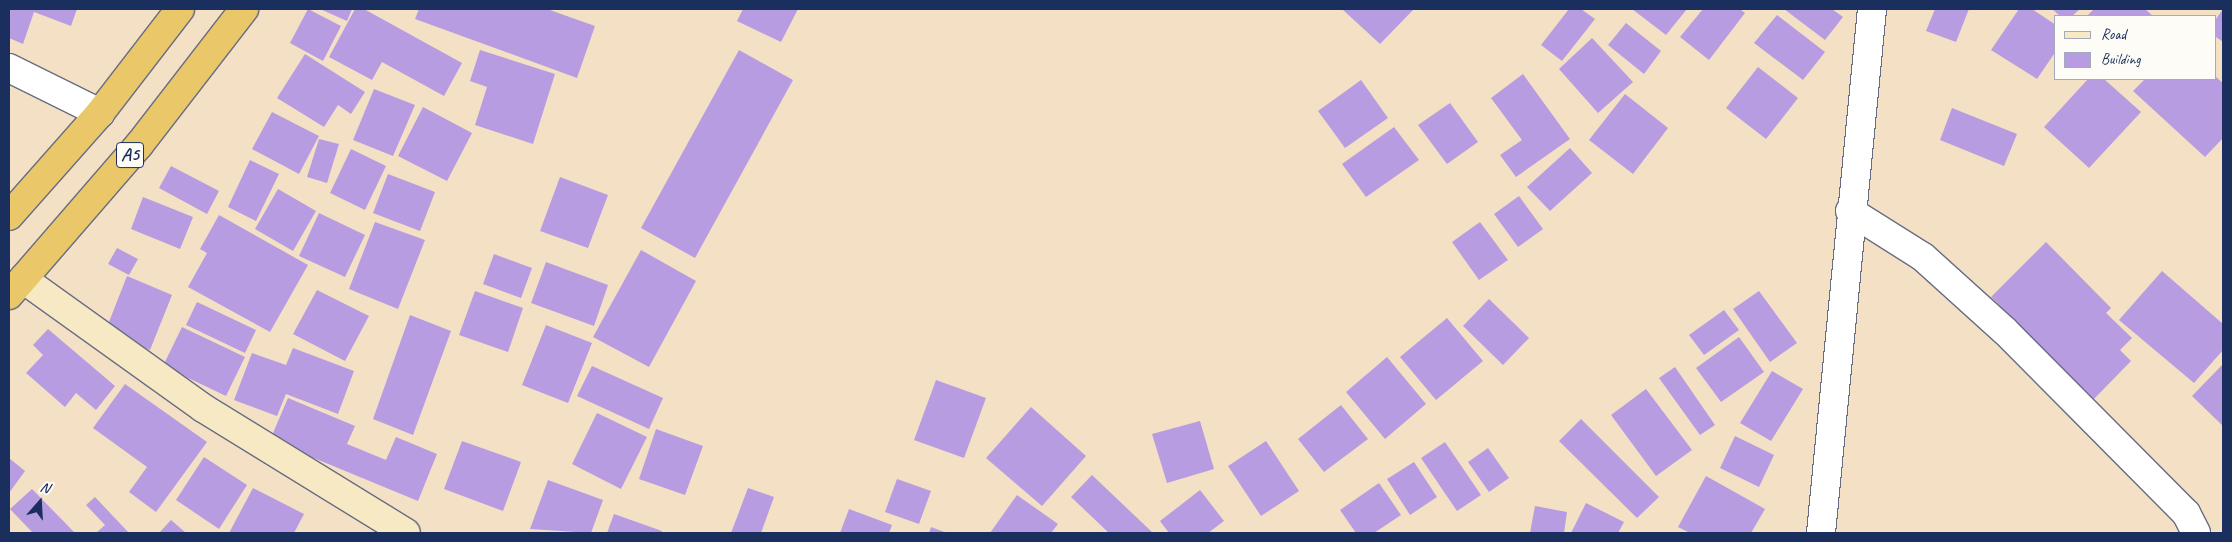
<!DOCTYPE html>
<html>
<head>
<meta charset="utf-8">
<style>
	body { margin:0 }
	#map { position:relative; width:2232px; height:542px; overflow:hidden; background:#f4e0c4; font-family:Caveat,sans-serif }
	div>[style] { position:absolute }
	.building>* { inset:0; background:#b89ce1 }
	.roads { filter:drop-shadow(1px 0 #676d82) drop-shadow(-1px 0 #676d82) drop-shadow(0 1px #676d82) drop-shadow(0 -1px #676d82) }
	.street>* { height:28px; margin:-14px; padding:0 14px; transform-origin:14px; border-radius:14px; background:#fff }
	.secondary>* { height:28px; margin:-14px; padding:0 14px; transform-origin:14px; border-radius:14px; background:#f7e9c3 }
	.highway>* { height:28px; margin:-14px; padding:0 14px; transform-origin:14px; border-radius:14px; background:#eac769 }
	span { translate:-50% -50%; white-space:nowrap; text-align:center; line-height:1.15; -webkit-text-stroke:5px #fdfcf7; paint-order:stroke }
	.shield-label span { padding:1px 4px; background:#fdfcf7; border:1px solid; border-radius:4px; -webkit-text-stroke-width:0 }
	.shield-label { font-size:19px; color:#1b2f5e; font-weight:700 }
	.frame { position:absolute; inset:0; border:10px solid #1b2f5e; pointer-events:none }
	.legend { position:absolute; left:2054px; top:15px; width:162px; height:65px; box-sizing:border-box; background:#fdfcf7; border:1px solid #a3aaba; margin:0; padding:6px 9px; list-style:none; font-size:15px; color:#1b2f5e }
	.legend li { display:flex; align-items:center; gap:10px; height:25px }
	.legend b { width:25px; border:1px solid #a3aaba }
	.north { position:absolute; left:15px; top:477px; width:50px; height:50px; -webkit-text-stroke:4px #fdfcf7; paint-order:stroke; rotate:19deg; font-size:14px; font-weight:700; line-height:20px; text-align:center; color:#1b2f5e }
	.north::after { content:''; display:block; margin:auto; width:18px; height:22px; background:#1b2f5e; clip-path:polygon(50% 0,100% 100%,50% 72%,0 100%) }
</style>
</head>
<body>
<div id="map">
	<div class="building">
		<i style="clip-path:polygon(9px 9px,77px 9px,71px 26px,34px 12px,23px 44px,9px 38px)"></i>
		<i style="clip-path:polygon(308px 9px,341px 26px,323px 61px,290px 43px)"></i>
		<i style="clip-path:polygon(320px 9px,352px 9px,347px 21px)"></i>
		<i style="clip-path:polygon(355px 9px,364px 9px,462px 63px,444px 96px,382px 62px,372px 80px,329px 57px)"></i>
		<i style="clip-path:polygon(419px 9px,547px 9px,595px 26px,577px 78px,415px 19px)"></i>
		<i style="clip-path:polygon(743px 9px,798px 9px,781px 42px,737px 21px)"></i>
		<i style="clip-path:polygon(1342px 9px,1414px 9px,1380px 44px)"></i>
		<i style="clip-path:polygon(1569px 9px,1581px 9px,1595px 19px,1562px 61px,1541px 45px)"></i>
		<i style="clip-path:polygon(1632px 9px,1687px 9px,1666px 35px)"></i>
		<i style="clip-path:polygon(1703px 9px,1740px 9px,1745px 13px,1709px 60px,1680px 37px)"></i>
		<i style="clip-path:polygon(1784px 9px,1832px 9px,1843px 17px,1825px 40px)"></i>
		<i style="clip-path:polygon(1935px 9px,1969px 9px,1956px 42px,1926px 31px)"></i>
		<i style="clip-path:polygon(2019px 9px,2032px 9px,2056px 25px,2056px 51px,2037px 79px,1991px 50px)"></i>
		<i style="clip-path:polygon(2052px 9px,2080px 9px,2072px 16px,2060px 16px)"></i>
		<i style="clip-path:polygon(2094px 9px,2145px 9px,2153px 16px,2087px 16px)"></i>
		<i style="clip-path:polygon(2223px 9px,2223px 42px,2216px 37px,2216px 19px)"></i>
		<i style="clip-path:polygon(1777px 15px,1825px 52px,1803px 80px,1754px 43px)"></i>
		<i style="clip-path:polygon(1626px 23px,1661px 51px,1644px 74px,1608px 45px)"></i>
		<i style="clip-path:polygon(1592px 38px,1633px 82px,1598px 113px,1559px 69px)"></i>
		<i style="clip-path:polygon(480px 50px,555px 74px,533px 144px,475px 125px,487px 87px,470px 81px)"></i>
		<i style="clip-path:polygon(739px 50px,793px 80px,695px 258px,641px 228px)"></i>
		<i style="clip-path:polygon(305px 54px,365px 92px,351px 114px,338px 105px,324px 127px,277px 98px)"></i>
		<i style="clip-path:polygon(1758px 67px,1798px 98px,1766px 139px,1726px 108px)"></i>
		<i style="clip-path:polygon(1523px 74px,1570px 139px,1516px 177px,1500px 155px,1522px 140px,1491px 98px)"></i>
		<i style="clip-path:polygon(2216px 77px,2223px 83px,2223px 138px,2205px 157px,2133px 91px,2145px 79px)"></i>
		<i style="clip-path:polygon(2088px 79px,2104px 79px,2141px 112px,2089px 168px,2044px 127px)"></i>
		<i style="clip-path:polygon(1361px 80px,1388px 118px,1345px 148px,1318px 111px)"></i>
		<i style="clip-path:polygon(374px 89px,415px 105px,393px 156px,353px 140px)"></i>
		<i style="clip-path:polygon(1625px 94px,1668px 128px,1633px 174px,1589px 140px)"></i>
		<i style="clip-path:polygon(1450px 103px,1478px 142px,1447px 164px,1418px 125px)"></i>
		<i style="clip-path:polygon(423px 107px,472px 133px,447px 181px,398px 156px)"></i>
		<i style="clip-path:polygon(1952px 108px,2017px 134px,2004px 166px,1940px 140px)"></i>
		<i style="clip-path:polygon(272px 112px,319px 136px,299px 174px,252px 149px)"></i>
		<i style="clip-path:polygon(1394px 127px,1419px 160px,1366px 197px,1342px 164px)"></i>
		<i style="clip-path:polygon(319px 139px,339px 144px,327px 183px,307px 177px)"></i>
		<i style="clip-path:polygon(1570px 148px,1592px 173px,1550px 211px,1527px 187px)"></i>
		<i style="clip-path:polygon(351px 149px,386px 166px,365px 210px,330px 193px)"></i>
		<i style="clip-path:polygon(250px 160px,279px 174px,256px 221px,228px 207px)"></i>
		<i style="clip-path:polygon(171px 166px,219px 191px,207px 214px,159px 188px)"></i>
		<i style="clip-path:polygon(388px 174px,435px 192px,420px 231px,373px 213px)"></i>
		<i style="clip-path:polygon(560px 177px,608px 195px,588px 248px,540px 231px)"></i>
		<i style="clip-path:polygon(278px 189px,316px 211px,293px 251px,255px 229px)"></i>
		<i style="clip-path:polygon(1519px 196px,1543px 229px,1518px 247px,1494px 214px)"></i>
		<i style="clip-path:polygon(143px 197px,193px 217px,180px 249px,131px 229px)"></i>
		<i style="clip-path:polygon(319px 213px,365px 235px,345px 277px,299px 256px)"></i>
		<i style="clip-path:polygon(219px 215px,308px 265px,270px 332px,188px 287px,207px 253px,200px 249px)"></i>
		<i style="clip-path:polygon(375px 222px,425px 240px,398px 309px,349px 289px)"></i>
		<i style="clip-path:polygon(1480px 222px,1508px 260px,1479px 280px,1452px 242px)"></i>
		<i style="clip-path:polygon(2046px 242px,2111px 308px,2106px 313px,2132px 338px,2120px 350px,2131px 361px,2094px 399px,1991px 297px)"></i>
		<i style="clip-path:polygon(117px 248px,138px 259px,129px 275px,108px 264px)"></i>
		<i style="clip-path:polygon(641px 250px,696px 281px,649px 367px,593px 337px)"></i>
		<i style="clip-path:polygon(494px 254px,532px 268px,521px 298px,483px 284px)"></i>
		<i style="clip-path:polygon(546px 262px,608px 285px,594px 326px,531px 303px)"></i>
		<i style="clip-path:polygon(2162px 271px,2223px 324px,2223px 350px,2194px 383px,2119px 320px)"></i>
		<i style="clip-path:polygon(127px 276px,172px 295px,150px 350px,105px 332px)"></i>
		<i style="clip-path:polygon(317px 290px,369px 316px,345px 361px,293px 334px)"></i>
		<i style="clip-path:polygon(475px 291px,523px 308px,508px 352px,459px 335px)"></i>
		<i style="clip-path:polygon(1759px 291px,1797px 343px,1770px 362px,1733px 309px)"></i>
		<i style="clip-path:polygon(1489px 299px,1529px 338px,1503px 365px,1463px 326px)"></i>
		<i style="clip-path:polygon(197px 302px,256px 330px,245px 353px,186px 325px)"></i>
		<i style="clip-path:polygon(1724px 310px,1739px 330px,1704px 355px,1689px 335px)"></i>
		<i style="clip-path:polygon(410px 315px,451px 331px,413px 435px,373px 419px)"></i>
		<i style="clip-path:polygon(1447px 318px,1483px 361px,1436px 400px,1400px 357px)"></i>
		<i style="clip-path:polygon(546px 325px,592px 343px,568px 403px,522px 385px)"></i>
		<i style="clip-path:polygon(182px 327px,245px 357px,226px 396px,163px 366px)"></i>
		<i style="clip-path:polygon(48px 329px,115px 386px,96px 410px,76px 393px,65px 407px,26px 373px,43px 355px,33px 345px)"></i>
		<i style="clip-path:polygon(1739px 337px,1764px 372px,1721px 402px,1696px 368px)"></i>
		<i style="clip-path:polygon(293px 348px,354px 371px,338px 414px,286px 394px,277px 416px,234px 400px,252px 353px,286px 365px)"></i>
		<i style="clip-path:polygon(1387px 357px,1426px 404px,1385px 439px,1346px 392px)"></i>
		<i style="clip-path:polygon(2223px 364px,2223px 426px,2192px 396px)"></i>
		<i style="clip-path:polygon(592px 366px,663px 398px,649px 429px,577px 396px)"></i>
		<i style="clip-path:polygon(1675px 367px,1715px 425px,1700px 435px,1659px 378px)"></i>
		<i style="clip-path:polygon(1772px 371px,1803px 389px,1771px 441px,1740px 423px)"></i>
		<i style="clip-path:polygon(936px 380px,986px 398px,964px 458px,914px 440px)"></i>
		<i style="clip-path:polygon(125px 384px,207px 442px,156px 512px,129px 492px,147px 467px,93px 428px)"></i>
		<i style="clip-path:polygon(1646px 389px,1692px 450px,1656px 476px,1611px 415px)"></i>
		<i style="clip-path:polygon(288px 398px,355px 426px,347px 444px,386px 460px,396px 437px,437px 454px,418px 501px,270px 440px)"></i>
		<i style="clip-path:polygon(1341px 405px,1368px 439px,1324px 472px,1298px 439px)"></i>
		<i style="clip-path:polygon(1031px 407px,1086px 456px,1042px 506px,986px 458px)"></i>
		<i style="clip-path:polygon(597px 413px,647px 437px,621px 489px,572px 464px)"></i>
		<i style="clip-path:polygon(1581px 419px,1659px 497px,1637px 518px,1559px 441px)"></i>
		<i style="clip-path:polygon(1200px 421px,1214px 469px,1167px 483px,1152px 434px)"></i>
		<i style="clip-path:polygon(656px 429px,703px 446px,685px 495px,639px 479px)"></i>
		<i style="clip-path:polygon(1735px 436px,1774px 455px,1759px 487px,1720px 468px)"></i>
		<i style="clip-path:polygon(462px 441px,521px 462px,503px 511px,444px 489px)"></i>
		<i style="clip-path:polygon(1266px 441px,1299px 491px,1261px 516px,1228px 466px)"></i>
		<i style="clip-path:polygon(1445px 442px,1481px 495px,1457px 511px,1421px 458px)"></i>
		<i style="clip-path:polygon(1488px 448px,1509px 478px,1489px 492px,1468px 462px)"></i>
		<i style="clip-path:polygon(204px 457px,247px 485px,219px 529px,176px 500px)"></i>
		<i style="clip-path:polygon(9px 458px,25px 471px,9px 493px)"></i>
		<i style="clip-path:polygon(1414px 462px,1437px 497px,1410px 515px,1387px 479px)"></i>
		<i style="clip-path:polygon(1092px 475px,1153px 533px,1109px 533px,1071px 497px)"></i>
		<i style="clip-path:polygon(1706px 476px,1765px 509px,1751px 533px,1690px 533px,1678px 527px)"></i>
		<i style="clip-path:polygon(897px 479px,931px 491px,919px 524px,885px 512px)"></i>
		<i style="clip-path:polygon(548px 480px,603px 500px,591px 533px,530px 529px)"></i>
		<i style="clip-path:polygon(1379px 483px,1401px 515px,1374px 533px,1356px 533px,1340px 510px)"></i>
		<i style="clip-path:polygon(253px 488px,304px 514px,294px 533px,229px 533px)"></i>
		<i style="clip-path:polygon(748px 488px,774px 497px,761px 533px,731px 533px)"></i>
		<i style="clip-path:polygon(32px 489px,75px 533px,33px 533px,10px 509px)"></i>
		<i style="clip-path:polygon(1200px 490px,1224px 521px,1208px 533px,1169px 533px,1160px 521px)"></i>
		<i style="clip-path:polygon(1017px 495px,1058px 524px,1051px 533px,990px 533px)"></i>
		<i style="clip-path:polygon(95px 497px,129px 533px,96px 533px,105px 525px,86px 505px)"></i>
		<i style="clip-path:polygon(1586px 503px,1624px 522px,1618px 533px,1571px 533px)"></i>
		<i style="clip-path:polygon(1535px 506px,1567px 512px,1564px 533px,1530px 533px)"></i>
		<i style="clip-path:polygon(849px 509px,892px 525px,889px 533px,840px 533px)"></i>
		<i style="clip-path:polygon(614px 514px,662px 531px,661px 533px,607px 533px)"></i>
		<i style="clip-path:polygon(171px 520px,186px 533px,159px 533px)"></i>
		<i style="clip-path:polygon(931px 527px,947px 533px,929px 533px)"></i>
	</div>
	<div class="roads">
		<div class="street">
			<i style="left:9px;top:68px;width:102px;rotate:26.3deg"></i>
			<i style="left:1850px;top:211px;width:86px;rotate:32.2deg"></i>
			<i style="left:1923px;top:257px;width:110px;rotate:42.1deg"></i>
			<i style="left:2005px;top:331px;width:257px;rotate:45.2deg"></i>
			<i style="left:2186px;top:513px;width:22px;rotate:63deg"></i>
			<i style="left:1821px;top:533px;width:526px;rotate:-84.44deg"></i>
		</div>
		<div class="secondary">
			<i style="left:23px;top:279px;width:221px;rotate:35.6deg"></i>
			<i style="left:203px;top:408px;width:238px;rotate:31.6deg"></i>
		</div>
		<div class="highway">
			<i style="left:9px;top:216px;width:137px;rotate:-48.5deg"></i>
			<i style="left:100px;top:113px;width:131px;rotate:-52.4deg"></i>
			<i style="left:9px;top:295px;width:198px;rotate:-49.1deg"></i>
			<i style="left:139px;top:145px;width:172px;rotate:-52.3deg"></i>
		</div>
	</div>
	<div class="shield-label">
		<span style="left:130px;top:155px">A5</span>
	</div>
	<div class="frame"></div>
	<ul class="legend">
	<li><b style="height:6px;background:#f7e9c3"></b>Road</li>
	<li><b style="height:14px;background:#b89ce1"></b>Building</li>
	</ul>
	<div class="north">N</div>
</div>
</body>
</html>
